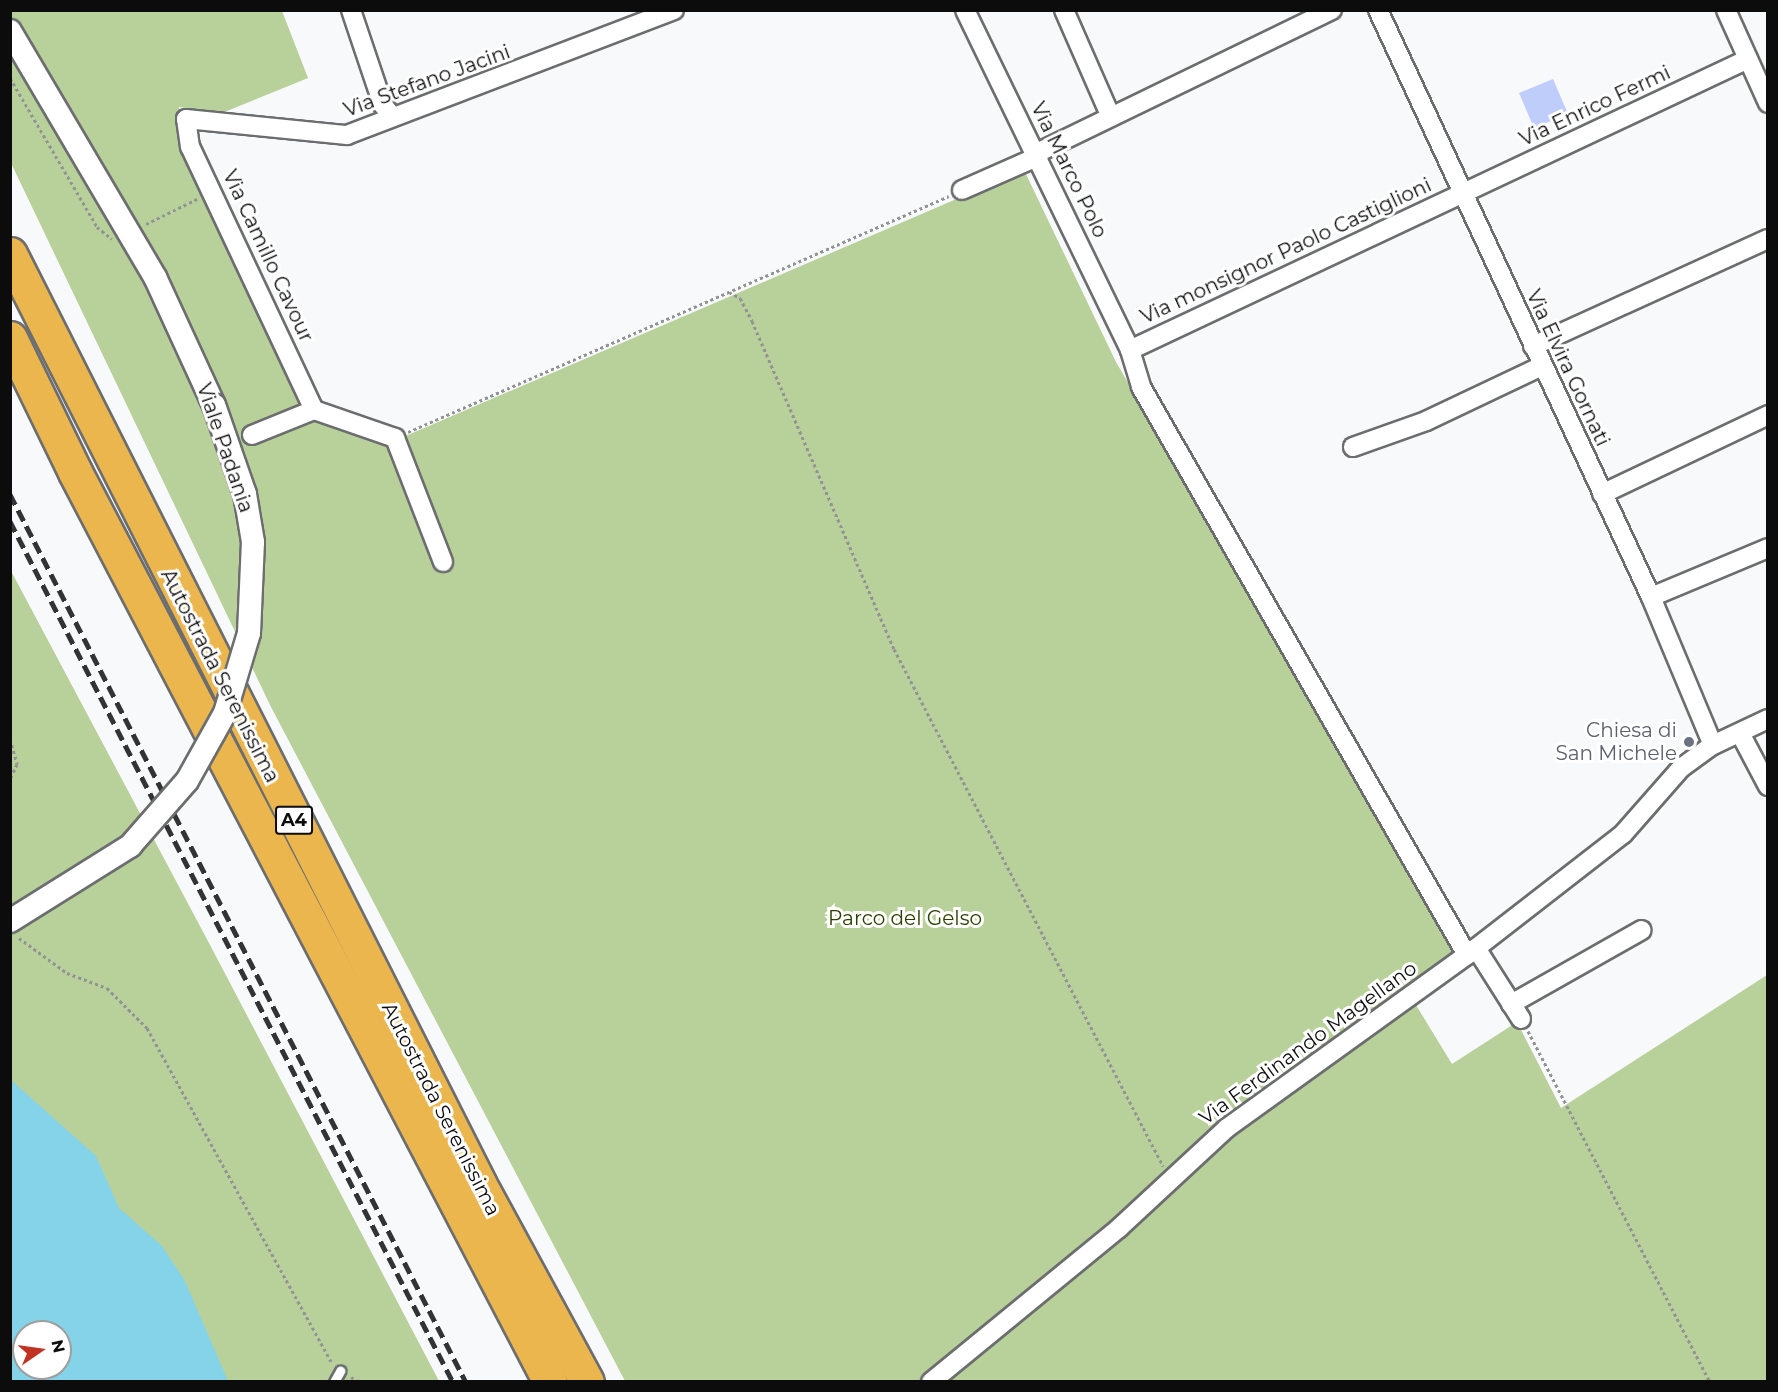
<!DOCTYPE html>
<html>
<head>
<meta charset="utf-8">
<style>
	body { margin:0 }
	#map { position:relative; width:1778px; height:1392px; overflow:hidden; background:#f8f9fb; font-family:Montserrat,sans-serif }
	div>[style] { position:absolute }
	.green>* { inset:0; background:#b8d09a }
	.water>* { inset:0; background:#85d3e8 }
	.building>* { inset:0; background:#bfcdfb }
	.path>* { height:3px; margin-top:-1.5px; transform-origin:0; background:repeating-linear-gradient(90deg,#939395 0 3px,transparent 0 6px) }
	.roads { filter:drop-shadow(2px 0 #6c6d6f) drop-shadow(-2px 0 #6c6d6f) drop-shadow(0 2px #6c6d6f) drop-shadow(0 -2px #6c6d6f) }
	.service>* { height:9px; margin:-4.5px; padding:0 4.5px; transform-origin:4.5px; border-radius:4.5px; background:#fff }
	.minor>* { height:18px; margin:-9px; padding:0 9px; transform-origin:9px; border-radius:9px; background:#fff }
	.tertiary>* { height:22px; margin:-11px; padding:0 11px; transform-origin:11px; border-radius:11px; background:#fff }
	.motorway>* { height:33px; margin:-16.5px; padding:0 16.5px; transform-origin:16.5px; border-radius:16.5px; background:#ebb64d }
	.rail>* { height:4.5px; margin-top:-2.25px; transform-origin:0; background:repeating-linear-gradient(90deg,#323334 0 12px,transparent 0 18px) }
	.bridges { filter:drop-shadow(2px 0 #6c6d6f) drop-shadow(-2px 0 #6c6d6f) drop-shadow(0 2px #6c6d6f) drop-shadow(0 -2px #6c6d6f) }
	.tertiary-bridge>* { height:22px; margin:-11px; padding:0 11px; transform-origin:11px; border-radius:11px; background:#fff }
	.dots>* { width:16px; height:16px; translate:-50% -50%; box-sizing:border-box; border:3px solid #fff; border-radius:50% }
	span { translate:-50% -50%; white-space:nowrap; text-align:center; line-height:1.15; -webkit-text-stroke:6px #fff; paint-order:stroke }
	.shield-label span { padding:2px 4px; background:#fff; border:2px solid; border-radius:4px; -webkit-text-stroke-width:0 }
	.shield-label { font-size:18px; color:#0c0c0d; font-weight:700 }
	.street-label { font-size:20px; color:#0c0c0d }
	.worship-label { font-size:20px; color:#5b616d }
	.right { translate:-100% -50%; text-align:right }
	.park-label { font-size:20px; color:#2b4000 }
	.frame { position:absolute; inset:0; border:12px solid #0c0c0d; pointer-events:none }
	.north { position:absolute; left:12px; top:1320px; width:60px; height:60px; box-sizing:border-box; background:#fff; border:2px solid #9e9e9e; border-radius:50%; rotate:77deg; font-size:16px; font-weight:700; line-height:24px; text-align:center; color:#0c0c0d }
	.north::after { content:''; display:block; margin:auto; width:21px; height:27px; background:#c03322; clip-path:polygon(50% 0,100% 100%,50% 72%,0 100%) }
</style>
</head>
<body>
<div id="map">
	<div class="green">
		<i style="clip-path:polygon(11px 11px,282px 11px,308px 78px,222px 113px,179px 107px,185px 144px,312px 415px,401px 438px,1024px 170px,1116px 362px,1459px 952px,1408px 992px,1452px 1064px,1517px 1022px,1561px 1108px,1767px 975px,1767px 1381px,625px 1381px,271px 707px,11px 163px)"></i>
		<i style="clip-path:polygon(evenodd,10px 569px,209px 943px,439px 1381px,11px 1381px,10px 569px,24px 1332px,60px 1332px,60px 1368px,24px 1368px,24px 1332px)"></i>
	</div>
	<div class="water">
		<i style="clip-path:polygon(evenodd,11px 1080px,96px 1156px,119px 1208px,162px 1246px,185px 1281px,228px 1381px,11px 1381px,11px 1080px,24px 1332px,60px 1332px,60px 1368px,24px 1368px,24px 1332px)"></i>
	</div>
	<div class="building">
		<i style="clip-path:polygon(1553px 79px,1568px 114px,1534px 128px,1519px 93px)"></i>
	</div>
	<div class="path">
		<i style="left:10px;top:78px;width:173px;rotate:59.7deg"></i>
		<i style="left:97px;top:227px;width:19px;rotate:39deg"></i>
		<i style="left:146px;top:224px;width:57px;rotate:-26.1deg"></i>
		<i style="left:729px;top:292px;width:13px;rotate:29deg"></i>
		<i style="left:740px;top:298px;width:26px;rotate:62deg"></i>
		<i style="left:752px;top:321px;width:357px;rotate:66.6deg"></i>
		<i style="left:894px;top:649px;width:583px;rotate:62.51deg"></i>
		<i style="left:408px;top:432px;width:590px;rotate:-23.57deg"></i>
		<i style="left:10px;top:739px;width:26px;rotate:74deg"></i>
		<i style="left:17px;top:764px;width:17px;rotate:115deg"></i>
		<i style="left:19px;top:938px;width:59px;rotate:36.1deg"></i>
		<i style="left:67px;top:973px;width:43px;rotate:20.6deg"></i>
		<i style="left:107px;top:988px;width:57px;rotate:45deg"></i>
		<i style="left:147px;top:1028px;width:381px;rotate:61.1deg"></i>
		<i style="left:1528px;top:1031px;width:395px;rotate:62.6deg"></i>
		<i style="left:351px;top:1377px;width:10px;rotate:29deg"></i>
	</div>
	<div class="roads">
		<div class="service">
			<i style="left:334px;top:1382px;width:13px;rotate:-61deg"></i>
		</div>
		<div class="minor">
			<i style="left:351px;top:10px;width:100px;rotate:71.4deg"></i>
			<i style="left:383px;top:105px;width:14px;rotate:51deg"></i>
			<i style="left:965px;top:10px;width:378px;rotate:64.1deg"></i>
			<i style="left:1130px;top:350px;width:39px;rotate:73deg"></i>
			<i style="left:1141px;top:387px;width:655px;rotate:60.15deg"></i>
			<i style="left:1064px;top:10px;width:115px;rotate:66.3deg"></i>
			<i style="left:1378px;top:10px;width:647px;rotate:65.06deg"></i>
			<i style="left:1651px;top:597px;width:160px;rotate:67.3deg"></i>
			<i style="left:1726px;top:10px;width:102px;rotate:65.7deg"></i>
			<i style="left:1037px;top:153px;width:328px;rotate:-25.9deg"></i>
			<i style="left:962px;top:190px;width:84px;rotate:-23.8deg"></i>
			<i style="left:1533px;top:346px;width:258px;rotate:-24.5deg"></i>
			<i style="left:1130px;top:350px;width:683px;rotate:-25.21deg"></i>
			<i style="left:314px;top:410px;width:291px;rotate:-115.2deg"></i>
			<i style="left:190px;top:147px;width:28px;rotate:-98deg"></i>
			<i style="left:186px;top:119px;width:162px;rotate:5.7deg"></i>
			<i style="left:347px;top:135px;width:350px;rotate:-20.9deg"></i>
			<i style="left:252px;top:435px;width:67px;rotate:-22deg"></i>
			<i style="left:314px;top:410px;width:86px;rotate:19.1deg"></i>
			<i style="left:395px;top:438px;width:133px;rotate:68.8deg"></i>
			<i style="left:1353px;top:447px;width:77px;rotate:-19.6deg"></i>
			<i style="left:1426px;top:421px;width:128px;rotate:-25.4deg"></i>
			<i style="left:1602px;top:494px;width:184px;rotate:-25.4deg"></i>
			<i style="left:1651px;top:597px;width:127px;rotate:-22.7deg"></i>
			<i style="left:1740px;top:733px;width:60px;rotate:62.2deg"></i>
			<i style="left:1713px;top:745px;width:61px;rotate:-25.3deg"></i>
			<i style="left:1476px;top:948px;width:84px;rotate:57.6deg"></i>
			<i style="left:1511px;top:1004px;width:150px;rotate:-29.5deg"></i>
			<i style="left:931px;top:1382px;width:243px;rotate:-39.3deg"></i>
			<i style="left:1119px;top:1228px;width:147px;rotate:-42.8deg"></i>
			<i style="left:1227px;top:1128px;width:296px;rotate:-35.8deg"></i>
			<i style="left:1467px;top:955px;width:197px;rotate:-37.8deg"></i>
			<i style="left:1623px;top:834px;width:88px;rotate:-48.7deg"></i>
			<i style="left:1681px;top:768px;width:39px;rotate:-36deg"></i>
		</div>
		<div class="tertiary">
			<i style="left:10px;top:31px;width:286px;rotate:59.5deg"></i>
			<i style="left:155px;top:277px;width:141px;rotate:65.3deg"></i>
		</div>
		<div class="motorway">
			<i style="left:10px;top:254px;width:1041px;rotate:63.21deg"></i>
			<i style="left:479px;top:1183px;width:226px;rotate:61.5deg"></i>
			<i style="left:10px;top:338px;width:149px;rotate:64.1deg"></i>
			<i style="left:75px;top:472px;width:1027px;rotate:62.44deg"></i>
		</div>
	</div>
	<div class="rail">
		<i style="left:10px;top:494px;width:998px;rotate:62.82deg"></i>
		<i style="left:10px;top:521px;width:968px;rotate:62.77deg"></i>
	</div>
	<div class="bridges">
		<div class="tertiary-bridge">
			<i style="left:10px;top:921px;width:142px;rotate:-32deg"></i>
			<i style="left:130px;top:846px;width:86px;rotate:-48.8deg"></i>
			<i style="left:187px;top:781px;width:78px;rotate:-60.8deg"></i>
			<i style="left:225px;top:713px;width:84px;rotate:-73.3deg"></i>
			<i style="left:249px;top:633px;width:91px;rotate:-87.5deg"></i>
			<i style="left:253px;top:542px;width:49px;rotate:-99.5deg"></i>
			<i style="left:245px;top:494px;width:94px;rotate:-109.2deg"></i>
		</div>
	</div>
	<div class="dots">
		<i style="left:1689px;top:742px;background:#6b7280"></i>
	</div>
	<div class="shield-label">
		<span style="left:294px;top:820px">A4</span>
	</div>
	<div class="street-label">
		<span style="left:427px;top:81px;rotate:-20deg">Via Stefano Jacini</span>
		<span style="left:1595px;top:106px;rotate:-25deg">Via Enrico Fermi</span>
		<span style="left:1069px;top:170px;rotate:64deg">Via Marco Polo</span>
		<span style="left:1286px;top:251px;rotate:-25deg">Via monsignor Paolo Castiglioni</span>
		<span style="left:268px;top:256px;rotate:65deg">Via Camillo Cavour</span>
		<span style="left:1568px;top:368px;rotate:65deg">Via Elvira Gornati</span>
		<span style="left:225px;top:448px;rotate:71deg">Viale Padania</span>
		<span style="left:220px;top:676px;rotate:63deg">Autostrada Serenissima</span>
		<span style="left:1308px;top:1043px;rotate:-36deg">Via Ferdinando Magellano</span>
		<span style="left:441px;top:1109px;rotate:63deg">Autostrada Serenissima</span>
	</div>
	<div class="worship-label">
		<span class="right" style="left:1677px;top:742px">Chiesa di<br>San Michele</span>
	</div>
	<div class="park-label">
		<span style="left:905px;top:918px">Parco del Gelso</span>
	</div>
	<div class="frame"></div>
	<div class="north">N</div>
</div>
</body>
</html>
